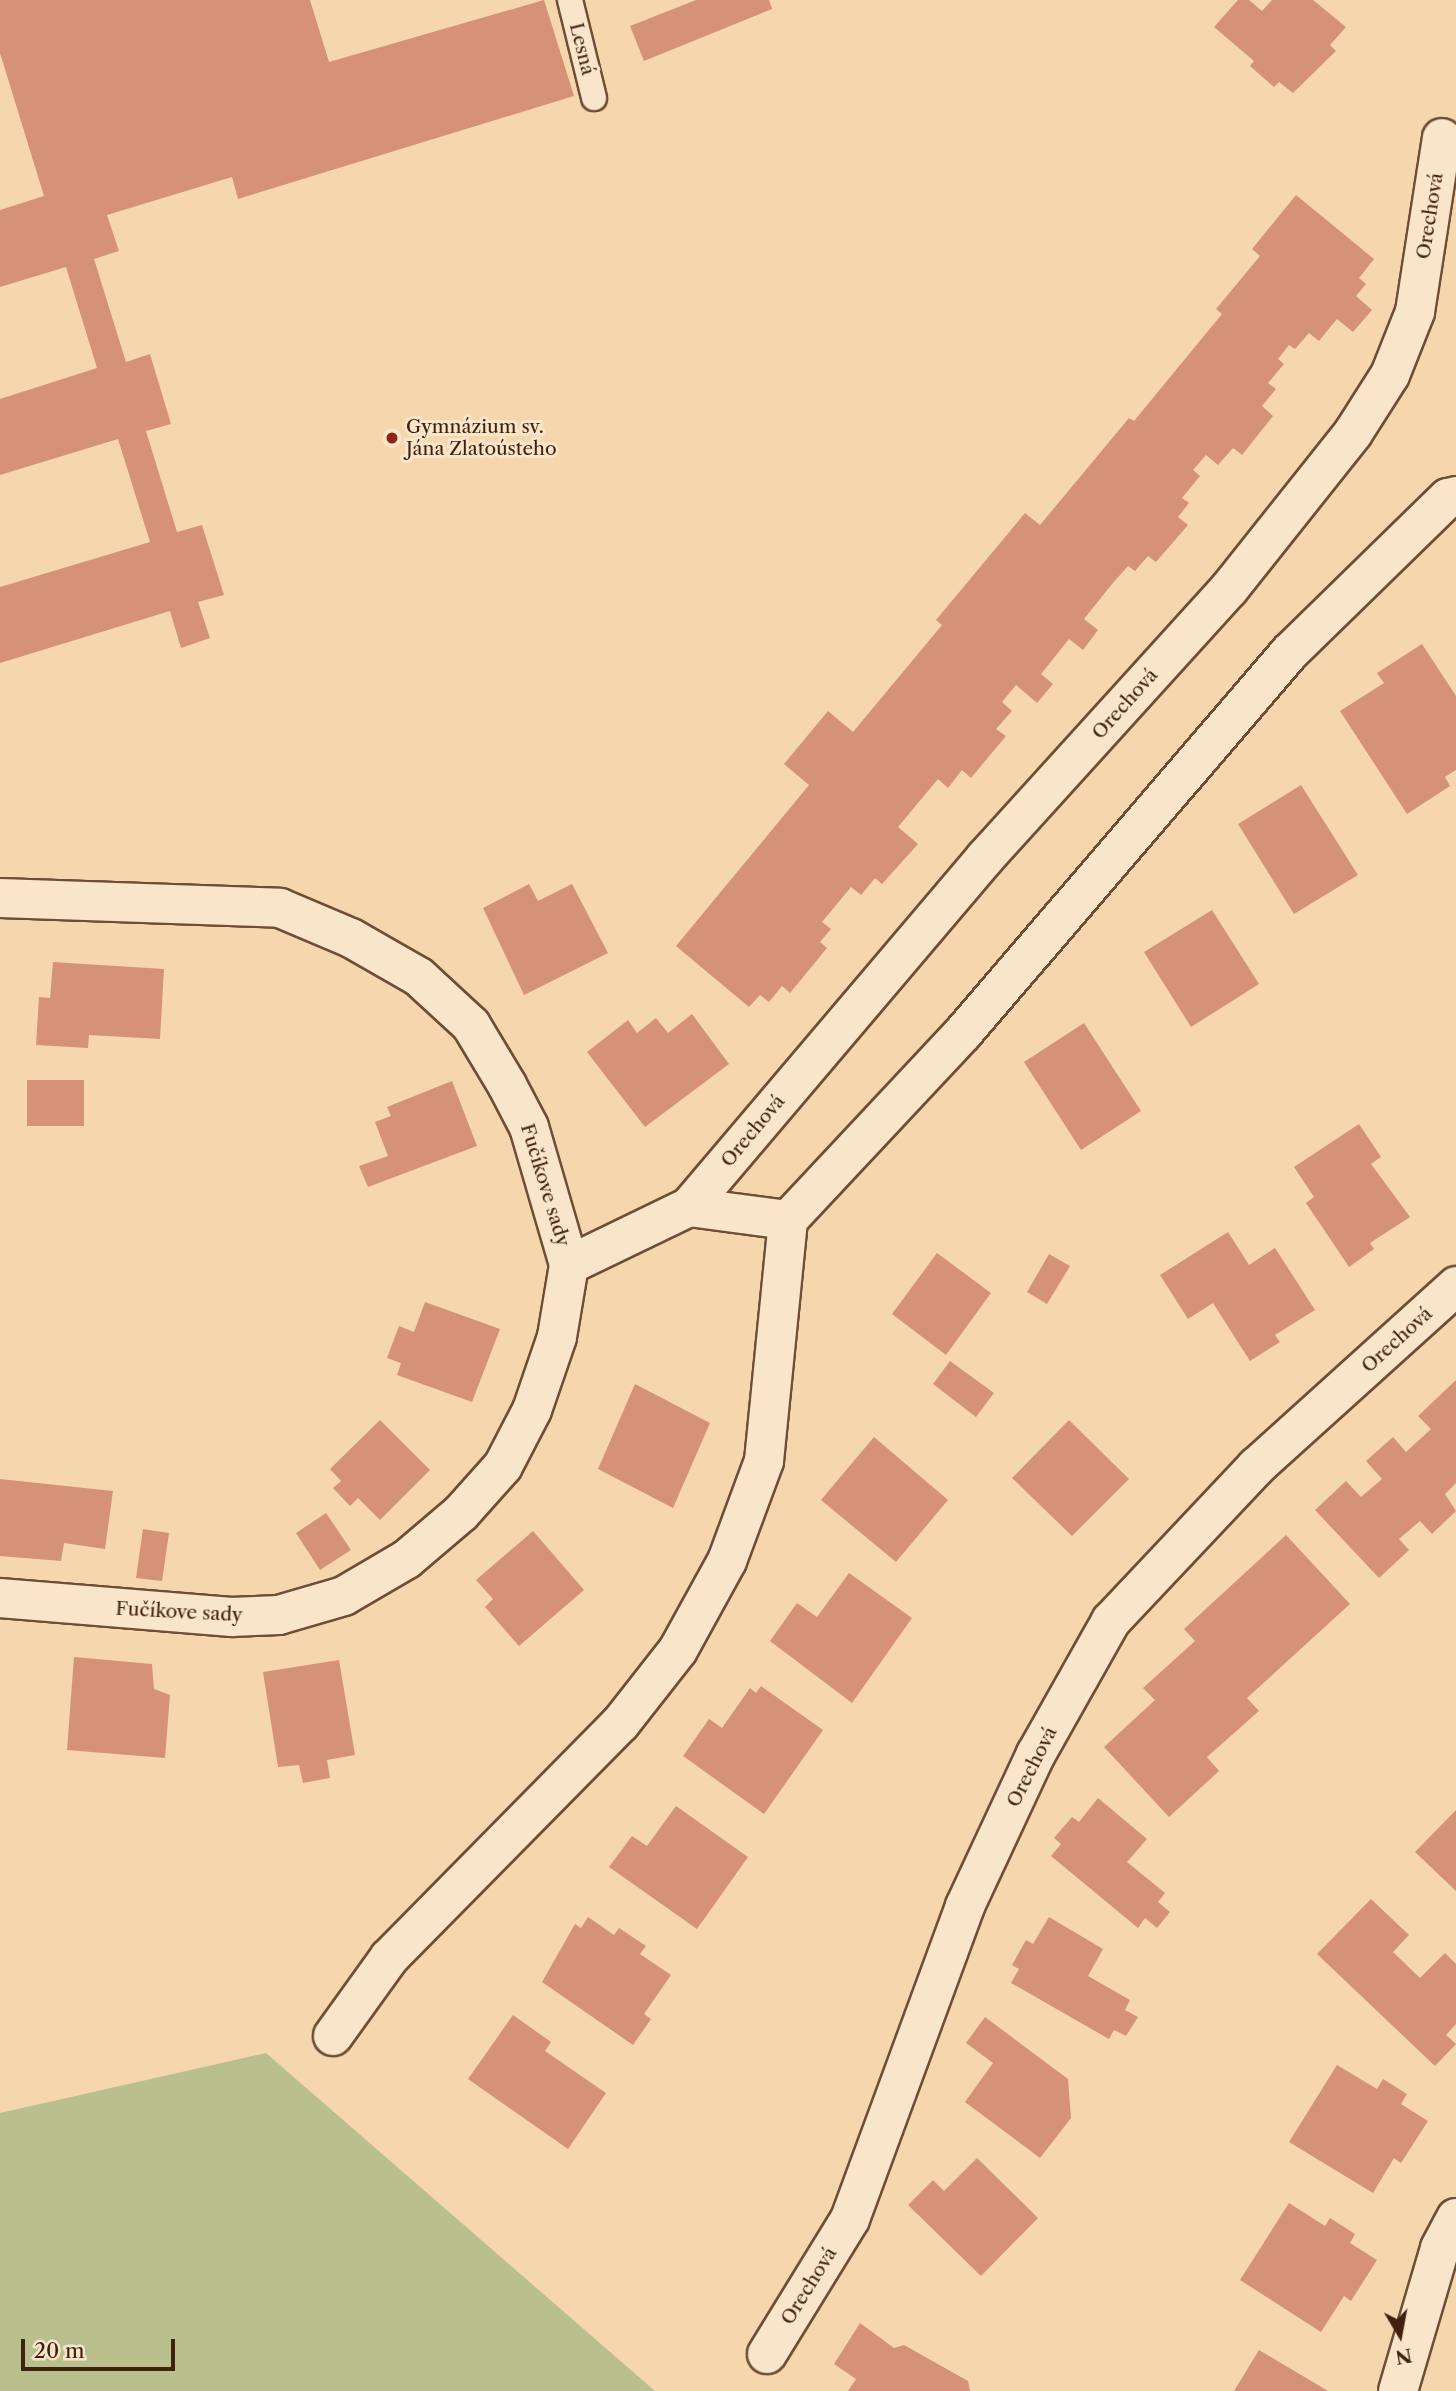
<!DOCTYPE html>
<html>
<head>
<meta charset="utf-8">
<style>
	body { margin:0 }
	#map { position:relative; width:1456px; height:2391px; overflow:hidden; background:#f6d7ad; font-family:"Libre Caslon Text",serif }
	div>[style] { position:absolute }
	.green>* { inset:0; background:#b9bf8d }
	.building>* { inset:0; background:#d59277 }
	.roads { filter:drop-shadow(2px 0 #6e4e36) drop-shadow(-2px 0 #6e4e36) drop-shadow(0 2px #6e4e36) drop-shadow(0 -2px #6e4e36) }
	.lane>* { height:24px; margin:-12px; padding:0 12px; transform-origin:12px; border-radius:12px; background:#f9e5ca }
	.street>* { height:38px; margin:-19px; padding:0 19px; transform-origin:19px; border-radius:19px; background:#f9e5ca }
	.dots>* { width:19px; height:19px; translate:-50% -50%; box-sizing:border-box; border:4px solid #f9e5ca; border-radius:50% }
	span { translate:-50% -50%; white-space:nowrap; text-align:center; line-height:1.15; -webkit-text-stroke:6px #f9e5ca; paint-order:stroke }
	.street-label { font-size:19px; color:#40210f }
	.poi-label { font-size:19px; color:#40210f }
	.left { translate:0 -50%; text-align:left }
	.north { position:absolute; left:1365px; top:2300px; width:70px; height:70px; -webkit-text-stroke:5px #f9e5ca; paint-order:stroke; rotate:170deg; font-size:19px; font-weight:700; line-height:28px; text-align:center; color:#40210f }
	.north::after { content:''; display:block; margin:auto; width:24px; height:32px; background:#40210f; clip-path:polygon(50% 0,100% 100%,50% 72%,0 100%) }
	.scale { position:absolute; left:21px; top:2339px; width:154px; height:32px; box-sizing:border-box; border:4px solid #40210f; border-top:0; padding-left:9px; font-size:21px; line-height:24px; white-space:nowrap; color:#40210f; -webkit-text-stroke:5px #f9e5ca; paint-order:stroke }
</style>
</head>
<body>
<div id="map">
	<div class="green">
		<i style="clip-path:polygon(266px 2053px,655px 2391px,0 2391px,0 2113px)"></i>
	</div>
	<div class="building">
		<i style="clip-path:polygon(0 0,310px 0,329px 62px,544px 0,574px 96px,238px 199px,232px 177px,107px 215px,119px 251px,94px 259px,126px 362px,150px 354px,171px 424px,146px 431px,177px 532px,202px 525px,224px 595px,198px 602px,210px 638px,181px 648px,170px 611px,0 663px,0 587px,150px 542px,118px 439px,0 475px,0 399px,97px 368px,66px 267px,0 287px,0 210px,44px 196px,0 53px)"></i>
		<i style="clip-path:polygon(696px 0,769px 0,772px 9px,644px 61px,630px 26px)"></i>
		<i style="clip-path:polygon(1238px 0,1249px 0,1262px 11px,1272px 0,1313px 0,1346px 27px,1330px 45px,1336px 51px,1293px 93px,1279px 82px,1274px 87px,1250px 66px,1254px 61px,1214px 27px)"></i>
		<i style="clip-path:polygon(1296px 195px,1374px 259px,1359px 278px,1366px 284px,1356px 296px,1372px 310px,1353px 332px,1337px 319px,1319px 341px,1309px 333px,1295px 349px,1289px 345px,1278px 359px,1284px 364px,1268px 383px,1276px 389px,1262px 406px,1273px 416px,1242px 455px,1233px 448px,1218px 465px,1206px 455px,1193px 470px,1200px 476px,1182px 498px,1189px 503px,1178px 517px,1188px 525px,1156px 562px,1148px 556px,1135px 571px,1128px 566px,1112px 584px,1084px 619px,1098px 630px,1083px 650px,1069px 639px,1041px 674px,1053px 684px,1037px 703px,1016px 685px,1002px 702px,1012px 711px,996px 729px,1006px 736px,971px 778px,962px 770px,948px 788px,938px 779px,898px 827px,918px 844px,882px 884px,875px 878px,861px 895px,851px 887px,822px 922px,831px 929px,820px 942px,827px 948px,790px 993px,782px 986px,769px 1002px,760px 995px,749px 1007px,676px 946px,809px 785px,784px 764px,828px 711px,853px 732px,942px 625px,936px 620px,1025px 513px,1040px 525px,1129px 418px,1134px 421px,1222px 314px,1216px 309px,1260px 256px,1252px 249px)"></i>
		<i style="clip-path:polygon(1422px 644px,1456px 696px,1456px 770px,1445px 777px,1450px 786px,1407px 814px,1340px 711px,1384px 683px,1377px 673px)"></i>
		<i style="clip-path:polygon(1301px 785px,1358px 875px,1294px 914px,1238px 824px)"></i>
		<i style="clip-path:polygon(529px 884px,538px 901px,572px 884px,608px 953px,524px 995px,483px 908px)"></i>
		<i style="clip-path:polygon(1212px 910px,1259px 984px,1191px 1027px,1144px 952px)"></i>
		<i style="clip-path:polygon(53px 962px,164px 969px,160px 1039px,89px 1035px,88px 1048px,36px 1045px,39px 997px,50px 998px)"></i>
		<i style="clip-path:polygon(692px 1014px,729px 1064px,645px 1127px,587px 1052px,628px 1020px,637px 1033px,656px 1018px,668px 1033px)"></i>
		<i style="clip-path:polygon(1084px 1023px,1141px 1111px,1081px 1150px,1024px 1062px)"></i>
		<i style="clip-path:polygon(27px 1080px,84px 1080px,84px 1126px,27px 1126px)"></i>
		<i style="clip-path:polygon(452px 1081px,477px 1146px,368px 1187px,359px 1166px,388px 1156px,375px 1122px,391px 1116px,387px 1107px)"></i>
		<i style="clip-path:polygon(1359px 1124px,1381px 1157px,1371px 1164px,1410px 1217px,1370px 1243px,1374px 1249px,1349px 1267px,1306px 1203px,1314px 1197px,1294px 1167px)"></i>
		<i style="clip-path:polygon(1228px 1232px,1249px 1265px,1275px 1248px,1315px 1310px,1275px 1335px,1280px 1342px,1250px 1361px,1213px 1303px,1188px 1319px,1160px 1275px)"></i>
		<i style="clip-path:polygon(937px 1253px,991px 1293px,946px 1355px,892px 1314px)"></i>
		<i style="clip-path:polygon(1049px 1254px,1070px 1266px,1047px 1304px,1027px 1292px)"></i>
		<i style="clip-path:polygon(425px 1302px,500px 1329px,472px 1402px,397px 1375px,401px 1363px,387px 1358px,399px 1326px,414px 1332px)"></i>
		<i style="clip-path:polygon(950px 1361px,994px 1393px,976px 1417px,933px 1384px)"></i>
		<i style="clip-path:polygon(1456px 1380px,1456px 1483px,1445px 1494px,1456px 1511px,1432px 1534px,1420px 1521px,1399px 1539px,1409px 1550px,1379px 1578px,1315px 1510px,1346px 1481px,1361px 1497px,1382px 1479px,1366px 1461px,1393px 1437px,1406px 1452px,1431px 1429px,1418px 1416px)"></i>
		<i style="clip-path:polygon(635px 1384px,710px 1423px,673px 1508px,598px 1469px)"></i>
		<i style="clip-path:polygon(380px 1420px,430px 1470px,380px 1520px,358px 1498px,350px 1506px,333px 1488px,341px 1481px,330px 1469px)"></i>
		<i style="clip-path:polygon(1069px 1420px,1129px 1479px,1072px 1536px,1012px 1478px)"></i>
		<i style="clip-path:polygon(874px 1437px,948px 1500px,896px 1562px,821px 1500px)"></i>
		<i style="clip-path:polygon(0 1479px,113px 1491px,105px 1549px,64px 1543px,61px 1561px,0 1556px)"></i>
		<i style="clip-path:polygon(326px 1513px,351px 1550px,320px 1570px,296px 1533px)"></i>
		<i style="clip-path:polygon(143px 1529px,169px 1533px,162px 1581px,136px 1578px)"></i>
		<i style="clip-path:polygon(533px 1531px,584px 1590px,519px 1646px,485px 1607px,493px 1599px,476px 1580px)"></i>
		<i style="clip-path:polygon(1286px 1535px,1350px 1604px,1247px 1698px,1259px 1711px,1207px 1757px,1219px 1771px,1169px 1817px,1104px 1747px,1155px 1700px,1143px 1688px,1195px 1641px,1184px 1629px)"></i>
		<i style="clip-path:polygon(849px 1573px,912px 1618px,852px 1703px,770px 1641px,797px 1603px,817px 1617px)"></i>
		<i style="clip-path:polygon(74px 1657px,152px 1664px,154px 1689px,170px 1695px,165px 1758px,67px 1750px)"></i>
		<i style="clip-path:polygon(339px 1660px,355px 1755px,327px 1760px,330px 1778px,303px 1783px,299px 1765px,278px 1767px,263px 1672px)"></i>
		<i style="clip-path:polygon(761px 1686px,823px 1730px,764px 1814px,683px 1756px,709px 1719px,722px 1728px,750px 1688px,756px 1693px)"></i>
		<i style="clip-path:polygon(1098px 1798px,1147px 1839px,1127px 1862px,1165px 1893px,1158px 1902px,1170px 1912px,1157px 1928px,1145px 1918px,1138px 1928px,1051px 1856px,1061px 1844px,1054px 1838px,1072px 1817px,1079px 1822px)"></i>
		<i style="clip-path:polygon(676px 1806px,748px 1857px,697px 1929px,609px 1867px,632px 1836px,647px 1846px)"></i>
		<i style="clip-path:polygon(1456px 1810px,1456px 1891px,1415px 1852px)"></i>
		<i style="clip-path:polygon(1371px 1899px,1409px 1935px,1393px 1952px,1420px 1978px,1445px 1953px,1456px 1964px,1456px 2024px,1446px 2035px,1456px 2044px,1435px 2066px,1317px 1954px)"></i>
		<i style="clip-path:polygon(588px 1917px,614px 1935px,619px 1928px,646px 1946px,640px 1954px,671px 1975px,644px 2014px,651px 2019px,633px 2045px,542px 1982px,575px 1924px,581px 1928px)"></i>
		<i style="clip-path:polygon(1049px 1917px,1103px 1949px,1088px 1976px,1130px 2000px,1125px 2010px,1138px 2017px,1126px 2036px,1114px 2030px,1109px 2039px,1011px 1983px,1019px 1969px,1012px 1965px,1026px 1940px,1033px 1944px)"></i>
		<i style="clip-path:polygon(513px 2015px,551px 2042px,545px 2051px,606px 2093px,568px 2149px,468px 2079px)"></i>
		<i style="clip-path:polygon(985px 2017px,1068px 2079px,1071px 2118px,1040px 2158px,965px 2102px,993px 2063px,966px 2043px)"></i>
		<i style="clip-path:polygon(1337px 2065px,1377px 2089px,1383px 2079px,1407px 2094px,1401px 2104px,1428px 2121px,1401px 2163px,1394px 2158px,1373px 2193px,1289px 2142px)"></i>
		<i style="clip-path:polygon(977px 2158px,1038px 2218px,981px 2276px,908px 2205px,933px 2180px,944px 2191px)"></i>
		<i style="clip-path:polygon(1289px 2203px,1325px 2226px,1330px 2218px,1355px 2234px,1350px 2243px,1377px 2260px,1351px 2301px,1344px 2296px,1321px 2332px,1240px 2280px)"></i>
		<i style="clip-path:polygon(860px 2323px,894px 2348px,904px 2345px,968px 2381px,970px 2391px,848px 2391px,856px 2379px,834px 2364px)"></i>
		<i style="clip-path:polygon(1259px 2350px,1328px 2391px,1234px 2391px)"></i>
	</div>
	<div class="roads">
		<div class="lane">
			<i style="left:570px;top:0;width:101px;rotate:76.2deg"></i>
		</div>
		<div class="street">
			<i style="left:0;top:898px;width:280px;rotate:2deg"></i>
			<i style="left:280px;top:908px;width:77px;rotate:22.9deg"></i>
			<i style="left:351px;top:938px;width:78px;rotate:29.8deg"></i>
			<i style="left:419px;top:977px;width:71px;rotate:42.7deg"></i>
			<i style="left:471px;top:1025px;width:70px;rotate:59deg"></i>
			<i style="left:507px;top:1085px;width:47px;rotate:62.4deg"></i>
			<i style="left:529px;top:1127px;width:144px;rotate:73.8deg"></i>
			<i style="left:569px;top:1265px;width:73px;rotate:99.5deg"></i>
			<i style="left:557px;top:1337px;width:77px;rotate:108.9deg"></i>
			<i style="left:532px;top:1410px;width:63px;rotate:117.4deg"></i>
			<i style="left:503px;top:1466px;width:63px;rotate:131.8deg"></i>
			<i style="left:461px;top:1513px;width:71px;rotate:139.6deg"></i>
			<i style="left:407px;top:1559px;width:73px;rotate:149.6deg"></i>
			<i style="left:344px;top:1596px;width:68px;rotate:163.7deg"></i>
			<i style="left:279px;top:1615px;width:48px;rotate:177.6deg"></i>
			<i style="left:231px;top:1617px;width:232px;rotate:-175.3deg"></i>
			<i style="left:689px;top:1207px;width:100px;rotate:7.5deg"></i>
			<i style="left:569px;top:1265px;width:133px;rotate:-25.8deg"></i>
			<i style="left:689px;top:1207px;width:458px;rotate:-49.7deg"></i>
			<i style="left:985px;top:858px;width:363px;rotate:-47.8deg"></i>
			<i style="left:1229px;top:589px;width:199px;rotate:-51.5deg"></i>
			<i style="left:1353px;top:433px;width:69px;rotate:-57.5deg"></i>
			<i style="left:1390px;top:375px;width:68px;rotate:-68.4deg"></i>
			<i style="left:1415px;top:312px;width:176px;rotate:-81.2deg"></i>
			<i style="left:333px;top:2036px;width:96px;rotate:-54.3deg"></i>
			<i style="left:389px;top:1958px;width:329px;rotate:-45.4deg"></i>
			<i style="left:620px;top:1724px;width:94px;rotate:-51.9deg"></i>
			<i style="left:678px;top:1650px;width:102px;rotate:-61.2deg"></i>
			<i style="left:727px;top:1561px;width:107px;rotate:-69.7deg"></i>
			<i style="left:764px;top:1461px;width:242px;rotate:-84.3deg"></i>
			<i style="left:788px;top:1220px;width:256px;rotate:-46.9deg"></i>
			<i style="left:963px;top:1033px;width:501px;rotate:-49.37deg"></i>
			<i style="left:1289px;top:653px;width:222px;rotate:-44.3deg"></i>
			<i style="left:1448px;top:498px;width:8px;rotate:-14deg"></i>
			<i style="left:767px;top:2354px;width:158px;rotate:-58.4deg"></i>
			<i style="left:850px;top:2219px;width:333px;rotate:-69.8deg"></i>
			<i style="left:965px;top:1906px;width:168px;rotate:-65deg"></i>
			<i style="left:1036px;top:1754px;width:153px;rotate:-60.6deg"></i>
			<i style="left:1111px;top:1621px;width:212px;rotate:-46.7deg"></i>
			<i style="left:1256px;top:1467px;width:270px;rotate:-42.1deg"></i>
			<i style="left:1398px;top:2391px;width:149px;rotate:-73.6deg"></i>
			<i style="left:1440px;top:2248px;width:34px;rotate:-62deg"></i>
		</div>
	</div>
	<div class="dots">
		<i style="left:392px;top:438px;background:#8f2418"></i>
	</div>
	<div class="street-label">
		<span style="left:582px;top:49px;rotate:76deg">Lesná</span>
		<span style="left:1430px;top:216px;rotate:-81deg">Orechová</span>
		<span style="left:1125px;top:704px;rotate:-48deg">Orechová</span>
		<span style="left:753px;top:1131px;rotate:-50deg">Orechová</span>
		<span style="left:545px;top:1185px;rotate:73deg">Fučíkove sady</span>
		<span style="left:1397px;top:1340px;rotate:-42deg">Orechová</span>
		<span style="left:179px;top:1612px;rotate:3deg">Fučíkove sady</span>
		<span style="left:1032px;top:1767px;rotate:-63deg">Orechová</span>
		<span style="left:809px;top:2286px;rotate:-58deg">Orechová</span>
	</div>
	<div class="poi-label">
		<span class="left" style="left:406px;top:438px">Gymnázium sv.<br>Jána Zlatoústeho</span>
	</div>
	<div class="north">N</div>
	<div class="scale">20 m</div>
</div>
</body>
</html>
